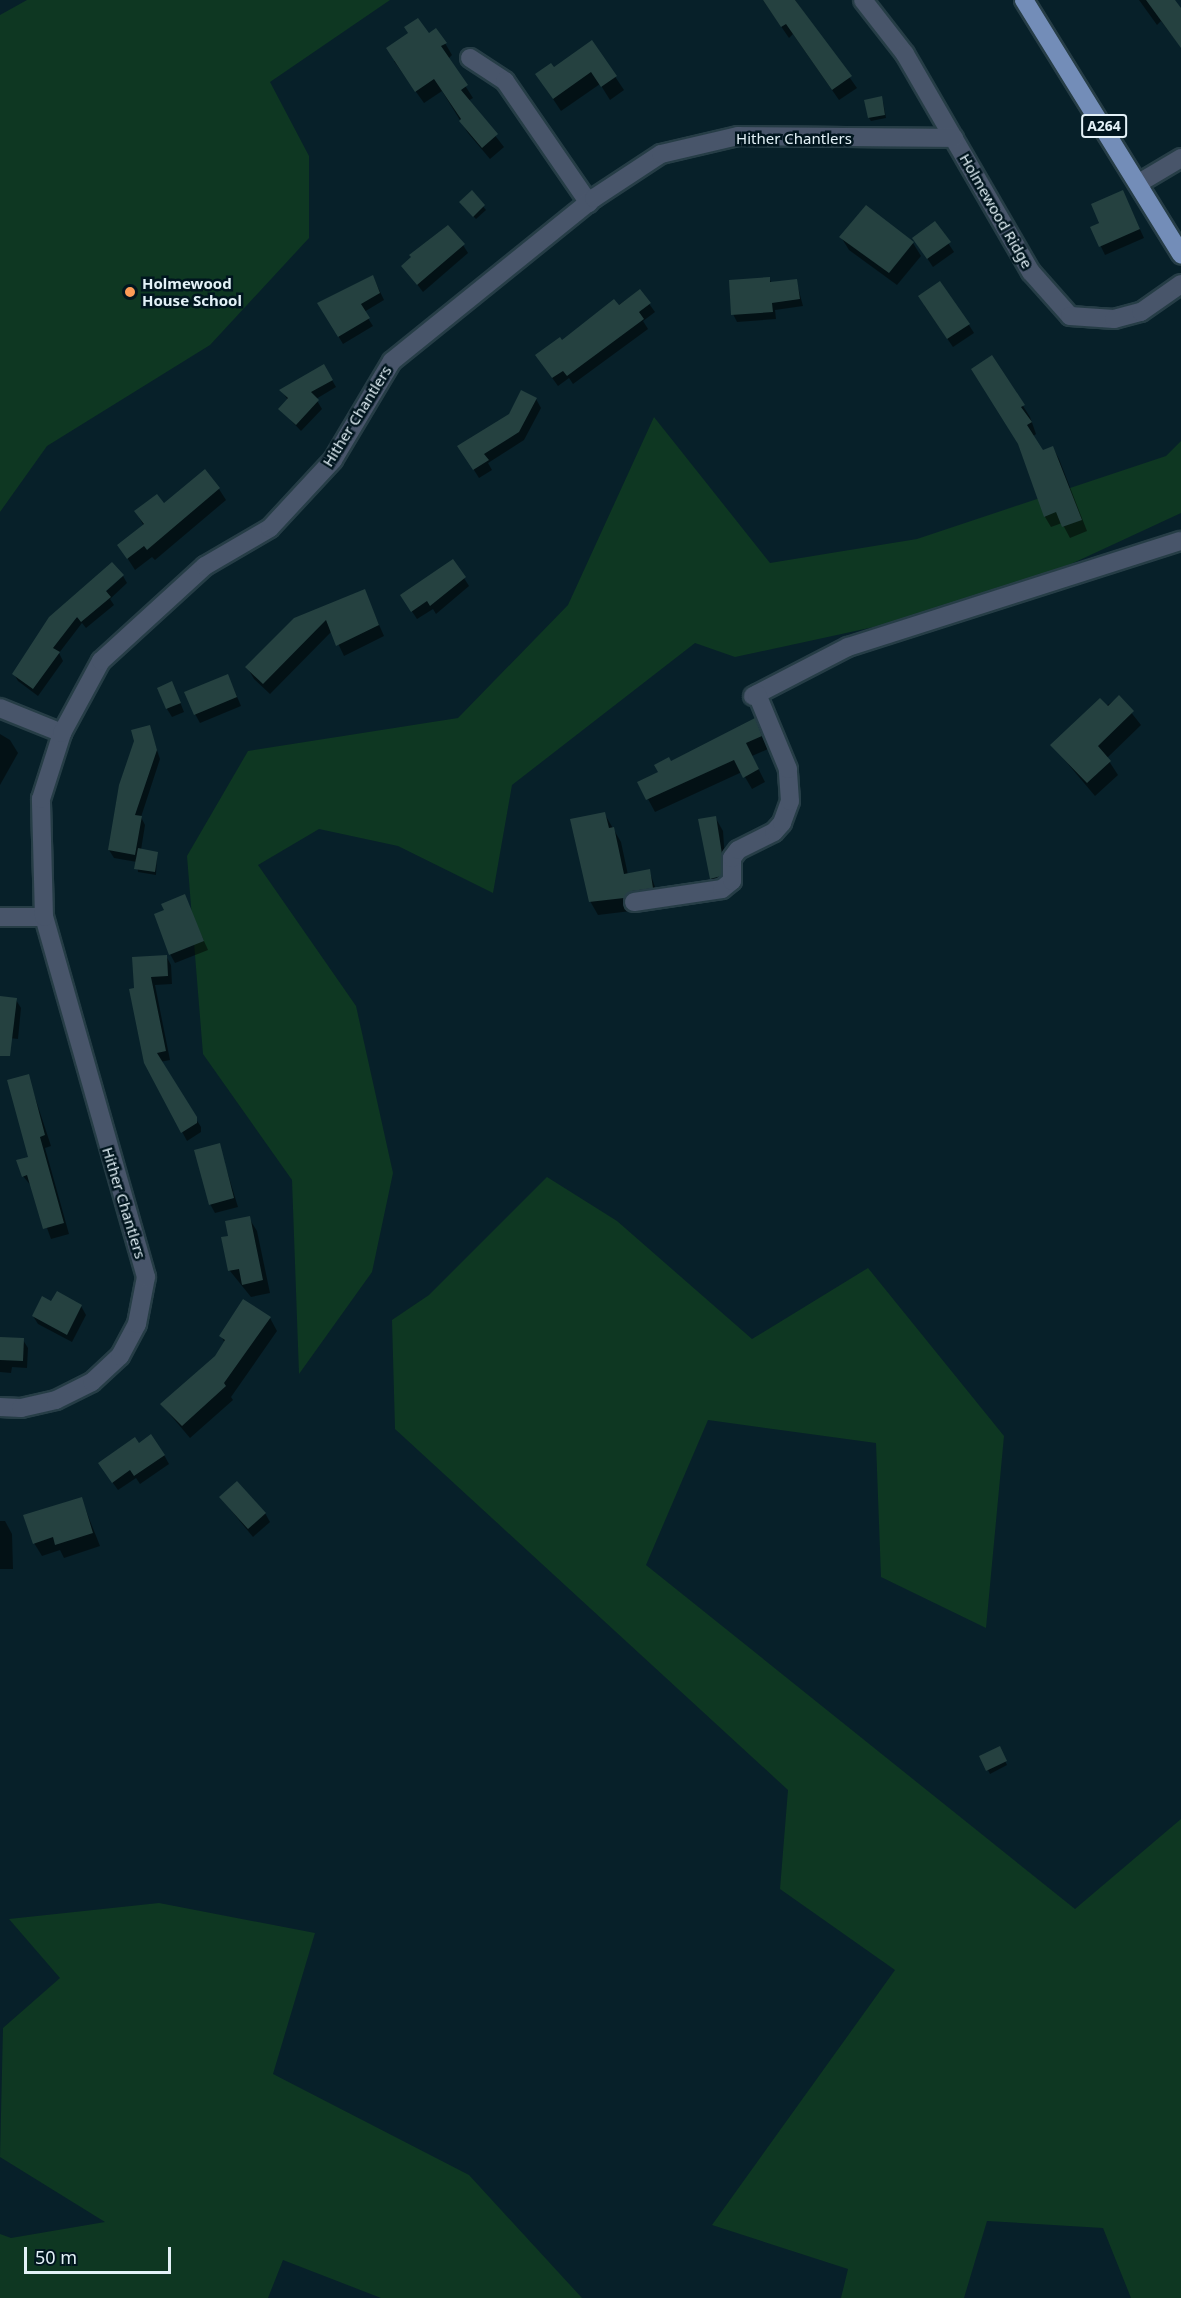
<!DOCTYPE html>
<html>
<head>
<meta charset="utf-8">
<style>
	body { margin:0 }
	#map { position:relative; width:1181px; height:2298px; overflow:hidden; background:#072029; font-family:"Noto Sans",sans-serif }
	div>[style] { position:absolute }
	.green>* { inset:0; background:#0e3722 }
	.shadow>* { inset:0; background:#0007 }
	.building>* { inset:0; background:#254140 }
	.roads { filter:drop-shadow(2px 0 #263d46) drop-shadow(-2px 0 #263d46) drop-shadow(0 2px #263d46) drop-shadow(0 -2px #263d46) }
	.minor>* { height:18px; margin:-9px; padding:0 9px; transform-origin:9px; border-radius:9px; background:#48556a }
	.major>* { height:18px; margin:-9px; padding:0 9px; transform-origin:9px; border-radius:9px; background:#738db8 }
	.dots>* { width:16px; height:16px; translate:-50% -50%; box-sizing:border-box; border:3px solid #01161f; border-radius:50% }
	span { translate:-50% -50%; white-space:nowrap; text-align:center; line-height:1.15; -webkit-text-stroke:5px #01161f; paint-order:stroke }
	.shield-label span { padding:2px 4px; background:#01161f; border:2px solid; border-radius:4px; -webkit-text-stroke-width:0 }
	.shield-label { font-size:14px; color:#e3f1f7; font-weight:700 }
	.street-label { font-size:15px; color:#e3f1f7 }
	.poi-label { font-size:15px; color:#e3f1f7; font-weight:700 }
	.left { translate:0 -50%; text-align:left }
	.scale { position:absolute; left:24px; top:2247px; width:147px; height:27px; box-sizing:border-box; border:3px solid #e3f1f7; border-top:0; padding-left:8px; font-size:18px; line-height:21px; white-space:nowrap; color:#e3f1f7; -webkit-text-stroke:4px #01161f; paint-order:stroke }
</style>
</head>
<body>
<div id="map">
	<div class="green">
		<i style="clip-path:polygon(27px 0,390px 0,270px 82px,309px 156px,309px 238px,210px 345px,47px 446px,0 512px,0 15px)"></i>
		<i style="clip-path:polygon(654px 417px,770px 563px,917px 539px,1166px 456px,1181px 441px,1181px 513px,989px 602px,735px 657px,695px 643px,512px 785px,493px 893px,398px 846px,319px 829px,258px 865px,356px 1006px,393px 1173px,372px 1272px,299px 1374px,292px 1180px,203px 1054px,187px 856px,248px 751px,458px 718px,568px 605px)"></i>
		<i style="clip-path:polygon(547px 1177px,617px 1221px,752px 1339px,868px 1268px,1004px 1436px,986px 1628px,881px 1577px,876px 1443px,708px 1420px,646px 1565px,1075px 1909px,1181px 1819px,1181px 2298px,1131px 2298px,1103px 2228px,987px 2221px,964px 2298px,841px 2298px,848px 2269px,712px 2225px,895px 1970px,780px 1889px,788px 1790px,395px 1429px,392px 1320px,429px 1295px)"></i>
		<i style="clip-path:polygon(159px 1903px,315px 1933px,273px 2074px,469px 2175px,582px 2298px,381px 2298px,283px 2260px,268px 2298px,0 2298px,0 2234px,11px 2238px,105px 2222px,0 2157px,3px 2028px,60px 1978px,9px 1919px)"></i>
	</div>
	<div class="shadow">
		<i style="clip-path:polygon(763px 0,795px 0,857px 88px,839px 100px,793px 34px,789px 38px)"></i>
		<i style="clip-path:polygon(1139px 0,1172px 0,1181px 12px,1181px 47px,1161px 21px,1157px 25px)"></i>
		<i style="clip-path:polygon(428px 35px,445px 43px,452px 55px,448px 59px,473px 98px,468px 101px,504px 147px,490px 159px,468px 133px,442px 91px,424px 103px,394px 61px)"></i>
		<i style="clip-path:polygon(592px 42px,624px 90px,610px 100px,600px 84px,561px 111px,537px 75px,553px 69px)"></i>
		<i style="clip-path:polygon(883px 102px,886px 118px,871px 121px,869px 118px)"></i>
		<i style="clip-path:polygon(471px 192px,486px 210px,476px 219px,463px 206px)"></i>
		<i style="clip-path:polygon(1127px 201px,1144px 238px,1105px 255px,1092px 228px)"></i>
		<i style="clip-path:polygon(935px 223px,954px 252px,933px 267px,919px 246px)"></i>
		<i style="clip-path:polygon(841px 237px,913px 243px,921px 256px,897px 285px,849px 250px)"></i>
		<i style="clip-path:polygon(463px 245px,468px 253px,423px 292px,403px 266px)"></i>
		<i style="clip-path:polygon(373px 277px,384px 300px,364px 312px,373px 326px,343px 344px,319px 304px)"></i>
		<i style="clip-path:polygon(769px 278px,772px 284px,796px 280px,803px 306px,775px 310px,776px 319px,737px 322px,733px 314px)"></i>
		<i style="clip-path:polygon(640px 291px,655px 312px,643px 321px,648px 329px,573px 384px,569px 378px,558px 386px,542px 364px,561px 342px)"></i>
		<i style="clip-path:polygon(924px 305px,969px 325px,974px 333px,953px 347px)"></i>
		<i style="clip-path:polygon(992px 357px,1030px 417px,1036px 434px,1032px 437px,1042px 452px,1053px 448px,1059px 459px,1087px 531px,1070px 538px,1062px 523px,1051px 527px,1045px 517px)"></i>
		<i style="clip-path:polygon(324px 366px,336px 387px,316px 399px,322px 409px,301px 431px,280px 409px,288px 400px,281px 390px)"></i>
		<i style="clip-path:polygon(536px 399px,541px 408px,524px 440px,488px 463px,492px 470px,479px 478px,459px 446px)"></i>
		<i style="clip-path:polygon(219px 489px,226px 500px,155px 560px,152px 557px,135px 570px,119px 545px,144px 526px,136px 512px)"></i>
		<i style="clip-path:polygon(123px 576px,127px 583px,110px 599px,114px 605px,86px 628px,82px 623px,59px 653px,63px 661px,38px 696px,18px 681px,14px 674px)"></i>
		<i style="clip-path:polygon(464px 578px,469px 586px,436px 614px,433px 609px,417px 619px,407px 604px)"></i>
		<i style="clip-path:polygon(364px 591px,384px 636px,344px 656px,332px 631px,270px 694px,254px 679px,247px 667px)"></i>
		<i style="clip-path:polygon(232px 685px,241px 706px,200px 723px,195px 714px)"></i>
		<i style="clip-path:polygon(176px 692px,184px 712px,172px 717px,167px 709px)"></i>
		<i style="clip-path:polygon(1119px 697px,1141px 725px,1107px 758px,1118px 775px,1095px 796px,1052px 745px)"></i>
		<i style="clip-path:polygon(754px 720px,768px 749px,752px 756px,765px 782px,752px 789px,742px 772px,655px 812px,648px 799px,660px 772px)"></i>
		<i style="clip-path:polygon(149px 727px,160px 759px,141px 817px,145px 825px,141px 850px,157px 853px,156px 875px,138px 872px,137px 862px,114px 858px,109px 850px)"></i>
		<i style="clip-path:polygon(0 734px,10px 740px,18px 753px,0 785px)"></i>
		<i style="clip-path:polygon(604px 813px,621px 842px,628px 875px,649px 870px,660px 901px,639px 904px,631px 911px,598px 915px,590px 901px)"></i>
		<i style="clip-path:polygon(715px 817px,723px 831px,727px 889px,719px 892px,711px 879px,700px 820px)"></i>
		<i style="clip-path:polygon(184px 896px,208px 950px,175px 963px,170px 954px,166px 911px)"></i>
		<i style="clip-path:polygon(166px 956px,171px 965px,172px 984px,155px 985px,170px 1060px,160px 1062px,201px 1127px,201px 1132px,187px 1141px,145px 1062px,136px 989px)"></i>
		<i style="clip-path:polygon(0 998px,16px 1000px,21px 1008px,18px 1039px,0 1037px)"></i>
		<i style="clip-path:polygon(28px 1076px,51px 1146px,45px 1148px,69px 1234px,51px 1239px,32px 1187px,23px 1176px,30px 1158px)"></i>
		<i style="clip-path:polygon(219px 1145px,238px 1207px,215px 1213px,210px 1204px)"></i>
		<i style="clip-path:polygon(249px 1218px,257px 1231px,270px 1293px,251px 1297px,230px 1271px,223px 1238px,230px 1237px)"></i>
		<i style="clip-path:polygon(52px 1303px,81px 1306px,86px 1315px,72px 1342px,38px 1324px,33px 1316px)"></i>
		<i style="clip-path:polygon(270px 1318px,277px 1331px,231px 1397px,233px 1400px,190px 1438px,162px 1405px,216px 1357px,225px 1343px,221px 1336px)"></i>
		<i style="clip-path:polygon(0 1339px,23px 1340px,28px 1348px,27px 1368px,12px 1367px,11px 1373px,0 1372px)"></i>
		<i style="clip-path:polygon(138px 1445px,164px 1455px,169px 1464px,140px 1484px,136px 1478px,118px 1490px,105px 1472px)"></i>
		<i style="clip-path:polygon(81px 1498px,100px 1546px,64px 1558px,60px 1550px,42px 1556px,34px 1543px)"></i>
		<i style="clip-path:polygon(221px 1498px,265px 1513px,270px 1522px,253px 1537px)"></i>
		<i style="clip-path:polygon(0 1521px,5px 1521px,12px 1534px,13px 1569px,0 1569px)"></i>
		<i style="clip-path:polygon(999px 1748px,1007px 1765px,990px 1774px,981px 1757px)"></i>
	</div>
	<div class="building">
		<i style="clip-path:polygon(763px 0,795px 0,852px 76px,832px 90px,786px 24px,781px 27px)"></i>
		<i style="clip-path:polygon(1146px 0,1175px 0,1181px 8px,1181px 48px)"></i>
		<i style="clip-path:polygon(418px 18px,429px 33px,436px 28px,447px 43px,441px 46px,468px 85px,461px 90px,498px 134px,482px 148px,459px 121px,461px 119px,434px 79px,415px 92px,386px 48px,408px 33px,404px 27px)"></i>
		<i style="clip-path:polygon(592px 40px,617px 76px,601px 87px,591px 72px,553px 99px,535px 74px,551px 63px,554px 67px)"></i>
		<i style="clip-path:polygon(882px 96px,885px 115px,868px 118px,864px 100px)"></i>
		<i style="clip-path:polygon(472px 190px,485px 205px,473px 217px,459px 202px)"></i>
		<i style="clip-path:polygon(1123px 190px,1140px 229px,1099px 247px,1090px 227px,1099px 223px,1091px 204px)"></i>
		<i style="clip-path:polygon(866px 205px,914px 242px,889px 273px,839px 237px)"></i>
		<i style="clip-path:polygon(935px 221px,951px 242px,927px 259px,912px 238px)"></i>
		<i style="clip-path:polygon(448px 225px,465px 244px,417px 285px,401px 266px,411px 257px,409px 255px)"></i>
		<i style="clip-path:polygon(373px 275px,380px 293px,361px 304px,370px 318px,338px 337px,317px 303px)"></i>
		<i style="clip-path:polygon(770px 277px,770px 282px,797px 279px,800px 299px,772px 303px,773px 312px,731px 315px,729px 280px)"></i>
		<i style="clip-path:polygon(940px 281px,970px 324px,947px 339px,918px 296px)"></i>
		<i style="clip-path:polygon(640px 289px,651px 303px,639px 312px,644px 319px,567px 376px,563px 371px,552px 378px,535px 355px,560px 337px,562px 340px,614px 299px,619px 305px)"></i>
		<i style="clip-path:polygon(992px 355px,1025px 405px,1021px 407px,1032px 422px,1027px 425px,1043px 450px,1053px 446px,1082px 520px,1062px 527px,1056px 512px,1044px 517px,1018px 444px,971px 369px)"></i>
		<i style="clip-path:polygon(324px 364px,333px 380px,311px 392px,319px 400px,296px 425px,278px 409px,288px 398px,279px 390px)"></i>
		<i style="clip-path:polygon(521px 390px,537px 398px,519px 432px,484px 454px,489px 460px,473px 470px,457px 446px,509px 414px)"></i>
		<i style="clip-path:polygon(205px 469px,220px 488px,147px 550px,144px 546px,127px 559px,117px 545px,144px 524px,134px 511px,157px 494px,164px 503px)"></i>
		<i style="clip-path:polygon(453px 559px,466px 577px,430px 606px,427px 601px,411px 612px,400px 595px)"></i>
		<i style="clip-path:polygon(112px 562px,124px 575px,106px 591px,111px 597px,81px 622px,77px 617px,53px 648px,60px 652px,33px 689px,12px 674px,49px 617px)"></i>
		<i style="clip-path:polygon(365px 589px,379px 625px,336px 646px,326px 620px,263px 684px,245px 667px,294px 618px)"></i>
		<i style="clip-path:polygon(228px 674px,237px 697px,194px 715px,184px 692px)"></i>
		<i style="clip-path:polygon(172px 681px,181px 703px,166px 709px,157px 688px)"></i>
		<i style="clip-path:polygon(1119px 695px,1134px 711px,1098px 746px,1111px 761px,1087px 783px,1050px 745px,1100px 698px,1108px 706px)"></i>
		<i style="clip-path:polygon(755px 718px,762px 736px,746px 743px,759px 769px,743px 778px,734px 760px,646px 800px,637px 782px,658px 772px,654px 765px,669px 757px,671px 761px)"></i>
		<i style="clip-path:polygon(150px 725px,157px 750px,135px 815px,142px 816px,135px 855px,108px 850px,119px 785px,134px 741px,131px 730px)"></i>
		<i style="clip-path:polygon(605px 812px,609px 828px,614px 827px,624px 874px,650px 869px,653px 888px,632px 891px,624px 898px,589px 902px,570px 819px)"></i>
		<i style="clip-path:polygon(716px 816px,722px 854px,721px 876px,710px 879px,698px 819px)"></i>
		<i style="clip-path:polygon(138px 848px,158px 852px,155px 872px,134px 869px)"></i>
		<i style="clip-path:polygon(185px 894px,204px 941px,169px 955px,154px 914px,164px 910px,161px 904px)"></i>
		<i style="clip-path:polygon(167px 955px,168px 976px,151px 977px,166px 1051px,157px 1053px,197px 1117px,197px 1123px,181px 1133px,144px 1063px,129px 989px,134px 988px,132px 957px)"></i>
		<i style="clip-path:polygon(0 996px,17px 998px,10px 1056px,0 1056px)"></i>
		<i style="clip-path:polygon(29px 1074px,45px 1135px,40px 1137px,64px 1223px,43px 1229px,27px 1175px,22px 1177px,16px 1160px,28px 1157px,7px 1080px)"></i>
		<i style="clip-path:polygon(220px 1143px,234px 1198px,209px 1205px,194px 1150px)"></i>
		<i style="clip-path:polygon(250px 1216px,263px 1280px,242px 1285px,239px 1269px,228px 1271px,221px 1237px,228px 1236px,225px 1221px)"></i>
		<i style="clip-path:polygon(57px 1291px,82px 1305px,67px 1335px,32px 1316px,42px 1296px,51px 1301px)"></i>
		<i style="clip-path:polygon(243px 1299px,271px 1317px,224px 1383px,226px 1386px,182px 1426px,160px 1404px,215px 1356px,225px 1340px,219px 1336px)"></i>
		<i style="clip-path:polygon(0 1337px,24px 1338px,23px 1361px,0 1360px)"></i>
		<i style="clip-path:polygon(151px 1434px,165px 1455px,134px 1476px,130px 1470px,112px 1483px,98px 1463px,135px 1437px,139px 1443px)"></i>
		<i style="clip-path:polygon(237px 1481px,266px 1513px,248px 1529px,219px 1497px)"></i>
		<i style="clip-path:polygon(82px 1497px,93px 1533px,55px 1545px,53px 1537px,33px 1544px,23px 1515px)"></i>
		<i style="clip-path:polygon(1000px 1746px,1007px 1761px,986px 1771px,979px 1756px)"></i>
	</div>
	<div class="roads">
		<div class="minor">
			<i style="left:863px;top:0;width:68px;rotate:52.1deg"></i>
			<i style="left:905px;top:54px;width:252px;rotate:60deg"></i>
			<i style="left:1031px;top:272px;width:59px;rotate:48.4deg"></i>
			<i style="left:1070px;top:316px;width:44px;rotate:3.9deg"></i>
			<i style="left:1114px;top:319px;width:28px;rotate:-15deg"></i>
			<i style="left:1141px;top:312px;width:49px;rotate:-35deg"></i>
			<i style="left:470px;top:58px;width:42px;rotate:33.3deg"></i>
			<i style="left:505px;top:81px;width:148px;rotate:55.5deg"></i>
			<i style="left:1139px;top:183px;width:49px;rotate:-30.8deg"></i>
			<i style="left:753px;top:696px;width:107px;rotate:-27.3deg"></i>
			<i style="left:848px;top:647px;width:349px;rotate:-17.7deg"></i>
			<i style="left:0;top:708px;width:67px;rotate:22deg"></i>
			<i style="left:634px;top:902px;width:89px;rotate:-8.4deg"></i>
			<i style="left:722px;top:889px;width:13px;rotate:-39deg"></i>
			<i style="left:732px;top:881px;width:23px;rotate:-90deg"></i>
			<i style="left:732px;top:858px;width:10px;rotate:-53deg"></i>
			<i style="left:738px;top:850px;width:40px;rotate:-26.6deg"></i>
			<i style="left:774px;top:832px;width:12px;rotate:-48deg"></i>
			<i style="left:782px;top:823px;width:23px;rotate:-70deg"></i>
			<i style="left:790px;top:801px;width:32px;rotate:-94deg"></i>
			<i style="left:788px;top:769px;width:81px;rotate:-112.5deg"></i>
			<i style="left:0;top:917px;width:44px"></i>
			<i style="left:0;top:1407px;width:21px;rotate:3deg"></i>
			<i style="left:21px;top:1408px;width:36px;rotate:-13deg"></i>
			<i style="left:56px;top:1400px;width:40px;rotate:-26.6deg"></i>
			<i style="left:92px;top:1382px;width:38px;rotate:-43deg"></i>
			<i style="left:120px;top:1356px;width:36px;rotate:-62deg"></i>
			<i style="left:137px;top:1324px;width:48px;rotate:-79.2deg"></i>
			<i style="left:146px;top:1277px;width:374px;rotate:-105.8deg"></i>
			<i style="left:44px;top:917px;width:118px;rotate:-91.5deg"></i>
			<i style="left:41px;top:799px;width:69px;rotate:-72.3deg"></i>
			<i style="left:62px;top:733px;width:82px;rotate:-61.6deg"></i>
			<i style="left:101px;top:661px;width:141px;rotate:-42.4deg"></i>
			<i style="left:205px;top:566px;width:75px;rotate:-30.3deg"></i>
			<i style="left:270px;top:528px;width:93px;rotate:-47.2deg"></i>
			<i style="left:333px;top:460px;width:115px;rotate:-59.2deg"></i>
			<i style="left:392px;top:361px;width:260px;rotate:-38.9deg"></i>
			<i style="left:594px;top:198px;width:80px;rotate:-33.3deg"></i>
			<i style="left:661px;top:154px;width:79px;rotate:-13.2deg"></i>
			<i style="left:738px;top:136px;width:216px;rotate:0.5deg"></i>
		</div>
		<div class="major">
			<i style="left:1024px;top:0;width:299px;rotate:58.3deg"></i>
		</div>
	</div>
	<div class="dots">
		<i style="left:130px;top:292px;background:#fd9c57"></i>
	</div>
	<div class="shield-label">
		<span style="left:1104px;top:126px">A264</span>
	</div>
	<div class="street-label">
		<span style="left:794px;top:139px">Hither Chantlers</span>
		<span style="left:996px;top:211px;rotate:60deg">Holmewood Ridge</span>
		<span style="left:357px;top:416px;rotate:-58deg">Hither Chantlers</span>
		<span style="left:124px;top:1203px;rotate:73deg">Hither Chantlers</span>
	</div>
	<div class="poi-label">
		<span class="left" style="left:142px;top:292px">Holmewood<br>House School</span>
	</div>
	<div class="scale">50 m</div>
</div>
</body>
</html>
